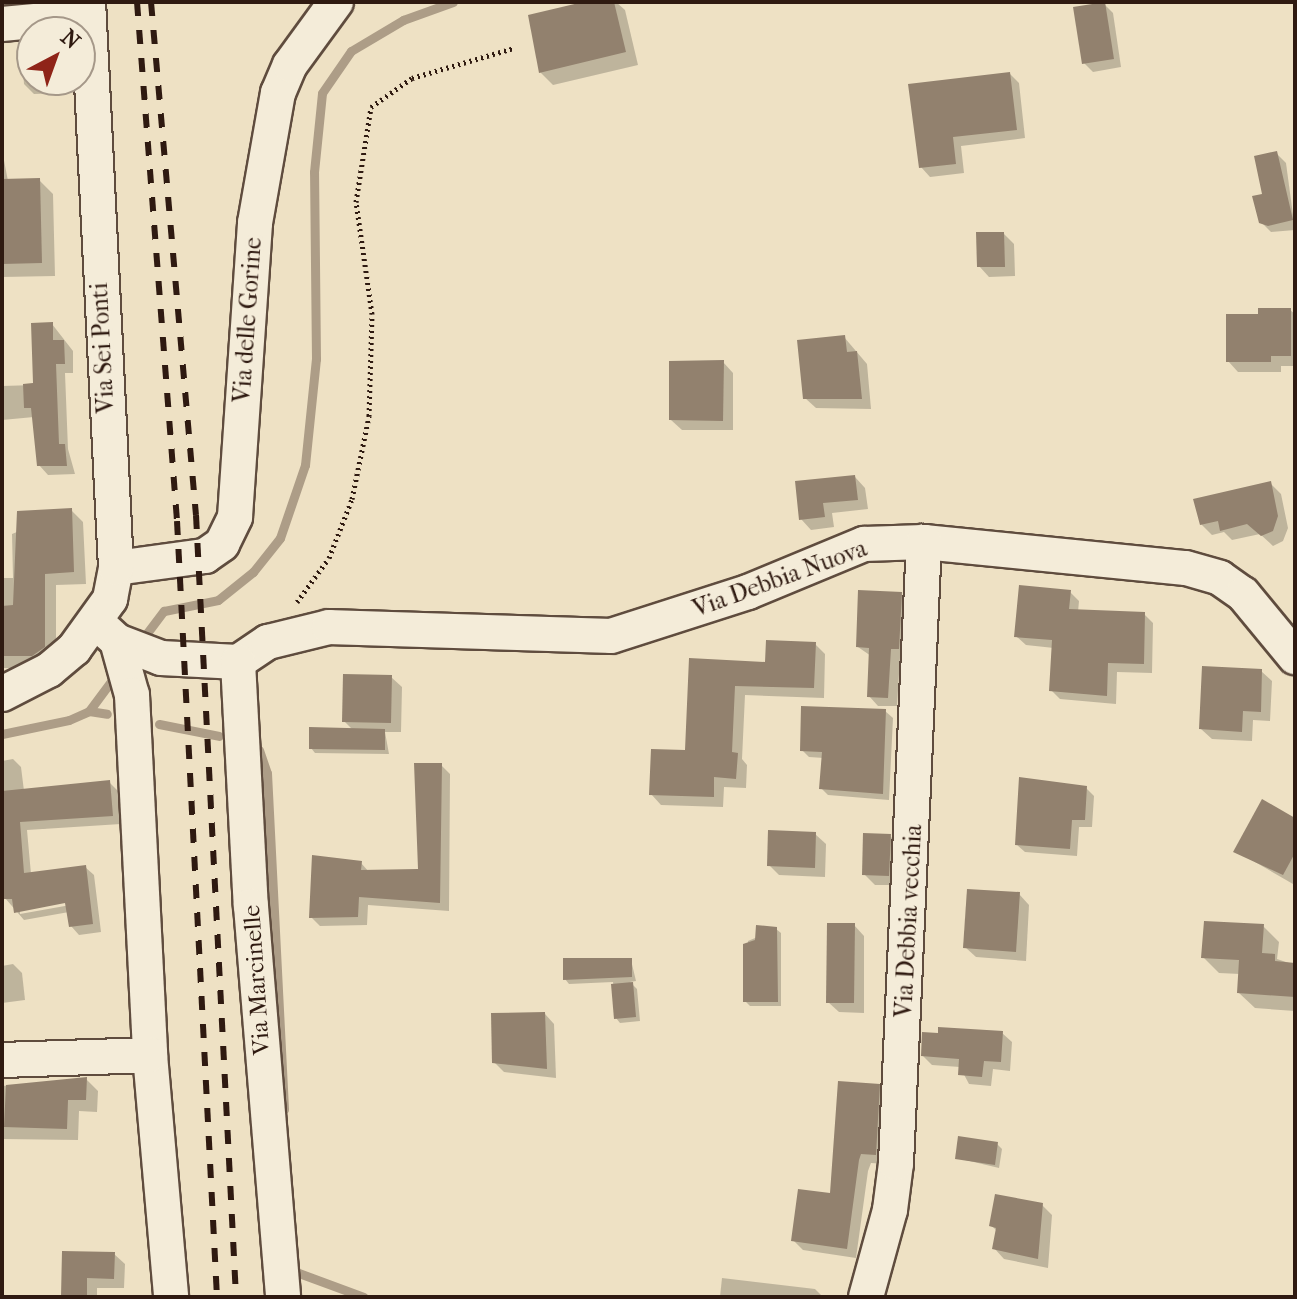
<!DOCTYPE html>
<html>
<head>
<meta charset="utf-8">
<style>
	body { margin:0 }
	#map { position:relative; width:1297px; height:1299px; overflow:hidden; background:#eee1c4; font-family:"IM FELL French Canon",serif }
	div>[style] { position:absolute }
	.shadow>* { inset:0; background:#0003 }
	.stream>* { height:9px; margin:-4.5px; padding:0 4.5px; transform-origin:4.5px; border-radius:4.5px; background:#ad9d87 }
	.building>* { inset:0; background:#92816e }
	.path>* { height:5px; margin-top:-2.5px; transform-origin:0; background:repeating-linear-gradient(90deg,#2f1a11 0 2px,transparent 0 6px) }
	.roads { filter:drop-shadow(2px 0 #5f4c3e) drop-shadow(-2px 0 #5f4c3e) drop-shadow(0 2px #5f4c3e) drop-shadow(0 -2px #5f4c3e) }
	.street>* { height:34px; margin:-17px; padding:0 17px; transform-origin:17px; border-radius:17px; background:#f4ecd9 }
	.rail>* { height:6px; margin-top:-3px; transform-origin:0; background:repeating-linear-gradient(90deg,#2f1a11 0 14px,transparent 0 28px) }
	span { translate:-50% -50%; white-space:nowrap; text-align:center; line-height:1.15; -webkit-text-stroke:6px #f4ecd9; paint-order:stroke }
	.street-label { font-size:24px; color:#2f1a11 }
	.frame { position:absolute; inset:0; border:4px solid #2f1a11; pointer-events:none }
	.north { position:absolute; left:16px; top:16px; width:80px; height:80px; box-sizing:border-box; background:#f4ecd9; border:2px solid #a59889; border-radius:50%; rotate:41deg; font-size:22px; font-weight:700; line-height:32px; text-align:center; color:#2f1a11 }
	.north::after { content:''; display:block; margin:auto; width:28px; height:36px; background:#8f2418; clip-path:polygon(50% 0,100% 100%,50% 72%,0 100%) }
</style>
</head>
<body>
<div id="map">
	<div class="shadow">
		<i style="clip-path:polygon(2px 2px,57px 2px,11px 14px)"></i>
		<i style="clip-path:polygon(592px 2px,616px 2px,625px 10px,638px 65px,553px 85px,540px 72px)"></i>
		<i style="clip-path:polygon(1104px 4px,1113px 13px,1121px 67px,1093px 72px,1084px 63px)"></i>
		<i style="clip-path:polygon(32px 43px,32px 80px,62px 80px,63px 93px,34px 94px,24px 84px,21px 44px)"></i>
		<i style="clip-path:polygon(1010px 74px,1019px 83px,1025px 138px,961px 146px,964px 173px,930px 177px,921px 167px)"></i>
		<i style="clip-path:polygon(2px 150px,8px 181px,39px 180px,53px 194px,55px 276px,2px 277px)"></i>
		<i style="clip-path:polygon(1276px 153px,1286px 163px,1295px 230px,1271px 232px,1261px 222px)"></i>
		<i style="clip-path:polygon(1004px 234px,1014px 244px,1015px 276px,989px 277px,979px 266px)"></i>
		<i style="clip-path:polygon(1290px 310px,1295px 314px,1295px 366px,1281px 366px,1281px 372px,1238px 372px,1228px 361px,1260px 316px)"></i>
		<i style="clip-path:polygon(52px 324px,73px 351px,73px 373px,65px 373px,68px 449px,75px 474px,48px 475px,39px 465px,34px 417px,2px 420px,2px 386px,35px 385px)"></i>
		<i style="clip-path:polygon(844px 337px,867px 364px,871px 409px,816px 408px,805px 398px)"></i>
		<i style="clip-path:polygon(723px 362px,733px 373px,733px 430px,682px 430px,671px 420px)"></i>
		<i style="clip-path:polygon(855px 477px,865px 488px,868px 509px,832px 513px,834px 527px,811px 530px,801px 519px)"></i>
		<i style="clip-path:polygon(1270px 483px,1281px 494px,1288px 528px,1283px 541px,1273px 546px,1260px 534px,1232px 540px,1224px 532px,1212px 535px,1201px 524px)"></i>
		<i style="clip-path:polygon(71px 510px,83px 522px,86px 584px,56px 585px,56px 660px,45px 668px,2px 668px,2px 578px,13px 578px,12px 534px)"></i>
		<i style="clip-path:polygon(1070px 592px,1079px 601px,1078px 612px,1144px 614px,1153px 623px,1152px 673px,1117px 672px,1116px 704px,1060px 699px,1051px 690px,1054px 648px,1026px 645px,1016px 636px)"></i>
		<i style="clip-path:polygon(901px 594px,910px 603px,908px 658px,900px 658px,897px 706px,878px 706px,869px 696px,871px 656px,858px 647px)"></i>
		<i style="clip-path:polygon(815px 644px,825px 654px,824px 698px,745px 695px,742px 759px,747px 765px,746px 788px,724px 787px,723px 807px,661px 805px,651px 794px,687px 752px,691px 660px,767px 664px)"></i>
		<i style="clip-path:polygon(1261px 671px,1272px 681px,1270px 721px,1253px 720px,1252px 741px,1212px 739px,1201px 729px)"></i>
		<i style="clip-path:polygon(391px 677px,402px 687px,401px 732px,385px 732px,389px 754px,315px 753px,311px 748px,353px 730px,344px 721px)"></i>
		<i style="clip-path:polygon(885px 711px,893px 718px,889px 800px,828px 795px,821px 788px,824px 758px,809px 757px,802px 750px)"></i>
		<i style="clip-path:polygon(evenodd,13px 759px,21px 767px,24px 791px,109px 782px,118px 791px,121px 824px,27px 830px,31px 874px,85px 867px,94px 875px,101px 932px,79px 935px,71px 926px,69px 912px,24px 920px,5px 898px,2px 761px,13px 759px,75px 900px,76px 904px,20px 914px,20px 910px,75px 900px)"></i>
		<i style="clip-path:polygon(441px 765px,450px 774px,449px 911px,368px 905px,367px 925px,320px 926px,311px 917px,361px 863px,369px 872px,420px 871px)"></i>
		<i style="clip-path:polygon(1021px 779px,1086px 788px,1094px 796px,1092px 827px,1079px 827px,1077px 856px,1025px 852px,1017px 845px)"></i>
		<i style="clip-path:polygon(1295px 820px,1293px 884px,1236px 851px)"></i>
		<i style="clip-path:polygon(815px 834px,826px 844px,825px 877px,779px 875px,769px 865px)"></i>
		<i style="clip-path:polygon(890px 836px,900px 846px,899px 885px,875px 885px,864px 874px)"></i>
		<i style="clip-path:polygon(1019px 894px,1029px 905px,1026px 961px,976px 957px,965px 947px)"></i>
		<i style="clip-path:polygon(854px 925px,864px 936px,864px 1013px,839px 1012px,828px 1002px)"></i>
		<i style="clip-path:polygon(1263px 926px,1279px 942px,1277px 959px,1295px 965px,1295px 1011px,1255px 1008px,1239px 993px,1240px 974px,1219px 973px,1203px 957px)"></i>
		<i style="clip-path:polygon(776px 929px,781px 933px,781px 1006px,750px 1006px,745px 1001px,748px 941px)"></i>
		<i style="clip-path:polygon(631px 960px,636px 981px,630px 982px,637px 989px,640px 1021px,620px 1023px,616px 1018px,613px 982px,569px 984px,565px 979px)"></i>
		<i style="clip-path:polygon(13px 964px,22px 973px,25px 1000px,2px 1003px,2px 966px)"></i>
		<i style="clip-path:polygon(545px 1014px,554px 1024px,556px 1078px,504px 1072px,494px 1062px)"></i>
		<i style="clip-path:polygon(1002px 1033px,1012px 1042px,1010px 1071px,993px 1069px,991px 1086px,969px 1084px,960px 1067px,932px 1065px,923px 1056px)"></i>
		<i style="clip-path:polygon(86px 1079px,98px 1091px,97px 1112px,79px 1111px,78px 1140px,2px 1139px,2px 1086px)"></i>
		<i style="clip-path:polygon(879px 1086px,889px 1096px,886px 1164px,871px 1163px,868px 1171px,856px 1258px,803px 1250px,793px 1240px,832px 1196px)"></i>
		<i style="clip-path:polygon(997px 1144px,1002px 1149px,999px 1168px,957px 1158px)"></i>
		<i style="clip-path:polygon(1042px 1205px,1052px 1215px,1048px 1268px,1004px 1259px,994px 1248px,997px 1231px,991px 1225px)"></i>
		<i style="clip-path:polygon(114px 1254px,125px 1264px,124px 1288px,97px 1288px,97px 1297px,64px 1297px)"></i>
		<i style="clip-path:polygon(722px 1278px,815px 1289px,823px 1297px,720px 1297px)"></i>
	</div>
	<div class="stream">
		<i style="left:141px;top:641px;width:38px;rotate:-53deg"></i>
		<i style="left:164px;top:611px;width:55px;rotate:-11.5deg"></i>
		<i style="left:218px;top:600px;width:45px;rotate:-38.7deg"></i>
		<i style="left:253px;top:572px;width:43px;rotate:-51.5deg"></i>
		<i style="left:280px;top:538px;width:77px;rotate:-71.1deg"></i>
		<i style="left:305px;top:465px;width:107px;rotate:-84.1deg"></i>
		<i style="left:316px;top:359px;width:187px;rotate:-90.6deg"></i>
		<i style="left:314px;top:172px;width:79px;rotate:-84.2deg"></i>
		<i style="left:322px;top:93px;width:51px;rotate:-55.4deg"></i>
		<i style="left:351px;top:51px;width:61px;rotate:-30.8deg"></i>
		<i style="left:403px;top:20px;width:53px;rotate:-19.8deg"></i>
		<i style="left:89px;top:711px;width:18px;rotate:9deg"></i>
		<i style="left:159px;top:724px;width:61px;rotate:11.3deg"></i>
		<i style="left:2px;top:734px;width:68px;rotate:-11.8deg"></i>
		<i style="left:69px;top:720px;width:22px;rotate:-24deg"></i>
		<i style="left:89px;top:711px;width:49px;rotate:-53.4deg"></i>
		<i style="left:259px;top:750px;width:24px;rotate:71deg"></i>
		<i style="left:267px;top:773px;width:337px;rotate:87.1deg"></i>
		<i style="left:294px;top:1264px;width:8px;rotate:76deg"></i>
		<i style="left:296px;top:1272px;width:72px;rotate:20.2deg"></i>
	</div>
	<div class="building">
		<i style="clip-path:polygon(583px 2px,614px 2px,626px 52px,539px 73px,528px 15px)"></i>
		<i style="clip-path:polygon(1105px 2px,1114px 59px,1082px 64px,1073px 7px)"></i>
		<i style="clip-path:polygon(1010px 72px,1017px 130px,953px 137px,956px 164px,919px 168px,908px 84px)"></i>
		<i style="clip-path:polygon(1277px 151px,1293px 220px,1268px 226px,1259px 223px,1252px 196px,1262px 194px,1254px 156px)"></i>
		<i style="clip-path:polygon(40px 178px,42px 263px,2px 264px,2px 179px)"></i>
		<i style="clip-path:polygon(976px 232px,1004px 232px,1005px 267px,977px 267px)"></i>
		<i style="clip-path:polygon(1258px 308px,1291px 308px,1291px 356px,1271px 356px,1271px 362px,1226px 362px,1226px 314px,1258px 314px)"></i>
		<i style="clip-path:polygon(53px 322px,53px 340px,64px 340px,65px 364px,56px 364px,59px 444px,65px 444px,67px 466px,37px 466px,31px 408px,24px 408px,23px 384px,33px 383px,31px 323px)"></i>
		<i style="clip-path:polygon(845px 335px,847px 352px,857px 351px,862px 399px,803px 399px,797px 340px)"></i>
		<i style="clip-path:polygon(724px 360px,723px 421px,669px 420px,669px 361px)"></i>
		<i style="clip-path:polygon(855px 475px,858px 500px,823px 503px,825px 517px,799px 520px,795px 481px)"></i>
		<i style="clip-path:polygon(1271px 481px,1278px 516px,1273px 531px,1261px 536px,1247px 524px,1220px 531px,1218px 521px,1200px 525px,1193px 499px)"></i>
		<i style="clip-path:polygon(72px 508px,74px 572px,45px 574px,45px 647px,32px 656px,2px 656px,2px 606px,13px 605px,17px 511px)"></i>
		<i style="clip-path:polygon(1019px 585px,1071px 590px,1069px 609px,1145px 612px,1144px 664px,1108px 663px,1107px 696px,1049px 691px,1052px 640px,1014px 637px)"></i>
		<i style="clip-path:polygon(858px 590px,902px 592px,899px 649px,891px 649px,888px 698px,867px 697px,869px 648px,856px 647px)"></i>
		<i style="clip-path:polygon(766px 640px,816px 642px,814px 688px,735px 686px,732px 752px,738px 753px,736px 779px,714px 777px,714px 797px,649px 795px,651px 749px,685px 750px,689px 658px,765px 662px)"></i>
		<i style="clip-path:polygon(1202px 666px,1262px 669px,1261px 712px,1243px 711px,1242px 732px,1199px 729px)"></i>
		<i style="clip-path:polygon(343px 674px,392px 675px,391px 723px,342px 722px)"></i>
		<i style="clip-path:polygon(801px 706px,886px 709px,883px 794px,819px 789px,822px 752px,800px 751px)"></i>
		<i style="clip-path:polygon(309px 727px,385px 729px,385px 750px,309px 749px)"></i>
		<i style="clip-path:polygon(414px 763px,442px 763px,440px 903px,359px 897px,358px 917px,309px 918px,312px 855px,362px 861px,361px 870px,418px 869px)"></i>
		<i style="clip-path:polygon(1019px 777px,1087px 786px,1085px 820px,1072px 820px,1070px 849px,1015px 845px)"></i>
		<i style="clip-path:polygon(110px 780px,113px 816px,20px 822px,24px 873px,86px 865px,93px 924px,69px 927px,65px 903px,14px 913px,12px 899px,3px 899px,2px 791px)"></i>
		<i style="clip-path:polygon(1262px 799px,1295px 818px,1295px 853px,1283px 875px,1233px 852px)"></i>
		<i style="clip-path:polygon(768px 830px,816px 832px,815px 868px,767px 866px)"></i>
		<i style="clip-path:polygon(863px 833px,891px 834px,889px 876px,862px 875px)"></i>
		<i style="clip-path:polygon(967px 889px,1020px 892px,1016px 952px,963px 948px)"></i>
		<i style="clip-path:polygon(1204px 921px,1264px 924px,1262px 953px,1275px 954px,1275px 961px,1295px 963px,1295px 997px,1237px 993px,1239px 960px,1201px 958px)"></i>
		<i style="clip-path:polygon(827px 923px,855px 923px,854px 1003px,826px 1003px)"></i>
		<i style="clip-path:polygon(756px 925px,777px 927px,778px 1002px,743px 1002px,743px 944px,755px 940px)"></i>
		<i style="clip-path:polygon(563px 958px,632px 958px,632px 977px,563px 980px)"></i>
		<i style="clip-path:polygon(633px 982px,636px 1017px,614px 1019px,611px 984px)"></i>
		<i style="clip-path:polygon(545px 1012px,547px 1069px,492px 1063px,491px 1013px)"></i>
		<i style="clip-path:polygon(938px 1027px,1003px 1031px,1001px 1062px,984px 1061px,982px 1077px,958px 1075px,959px 1059px,921px 1056px,922px 1032px,938px 1033px)"></i>
		<i style="clip-path:polygon(87px 1077px,86px 1100px,68px 1100px,67px 1129px,4px 1127px,6px 1085px)"></i>
		<i style="clip-path:polygon(838px 1081px,880px 1084px,876px 1155px,861px 1154px,859px 1160px,847px 1249px,791px 1241px,798px 1189px,830px 1193px)"></i>
		<i style="clip-path:polygon(958px 1136px,998px 1142px,995px 1165px,955px 1159px)"></i>
		<i style="clip-path:polygon(995px 1194px,1043px 1203px,1038px 1259px,992px 1249px,996px 1228px,989px 1226px)"></i>
		<i style="clip-path:polygon(62px 1251px,115px 1252px,114px 1279px,87px 1278px,87px 1297px,61px 1297px)"></i>
	</div>
	<div class="path">
		<i style="left:297px;top:602px;width:54px;rotate:-54deg"></i>
		<i style="left:329px;top:558px;width:63px;rotate:-68.7deg"></i>
		<i style="left:352px;top:499px;width:85px;rotate:-78.4deg"></i>
		<i style="left:369px;top:416px;width:102px;rotate:-88.3deg"></i>
		<i style="left:372px;top:314px;width:113px;rotate:-98.1deg"></i>
		<i style="left:356px;top:202px;width:96px;rotate:-81deg"></i>
		<i style="left:371px;top:107px;width:50px;rotate:-35.3deg"></i>
		<i style="left:412px;top:78px;width:106px;rotate:-16.4deg"></i>
	</div>
	<div class="roads">
		<div class="street">
			<i style="left:2px;top:24px;width:87px;rotate:-5.3deg"></i>
			<i style="left:116px;top:568px;width:90px;rotate:-7.7deg"></i>
			<i style="left:205px;top:556px;width:21px;rotate:-35deg"></i>
			<i style="left:222px;top:544px;width:30px;rotate:-64deg"></i>
			<i style="left:235px;top:517px;width:295px;rotate:-86.1deg"></i>
			<i style="left:255px;top:223px;width:132px;rotate:-80deg"></i>
			<i style="left:278px;top:93px;width:30px;rotate:-67deg"></i>
			<i style="left:290px;top:65px;width:78px;rotate:-53.9deg"></i>
			<i style="left:106px;top:631px;width:15px;rotate:42deg"></i>
			<i style="left:117px;top:641px;width:47px;rotate:21.1deg"></i>
			<i style="left:161px;top:658px;width:77px;rotate:3deg"></i>
			<i style="left:117px;top:641px;width:56px;rotate:74.5deg"></i>
			<i style="left:132px;top:695px;width:360px;rotate:87.1deg"></i>
			<i style="left:150px;top:1055px;width:243px;rotate:85deg"></i>
			<i style="left:238px;top:662px;width:36px;rotate:-34deg"></i>
			<i style="left:268px;top:642px;width:63px;rotate:-13.8deg"></i>
			<i style="left:329px;top:627px;width:282px;rotate:1.8deg"></i>
			<i style="left:611px;top:636px;width:144px;rotate:-17.8deg"></i>
			<i style="left:748px;top:592px;width:126px;rotate:-22.5deg"></i>
			<i style="left:864px;top:544px;width:60px;rotate:-1.9deg"></i>
			<i style="left:924px;top:542px;width:263px;rotate:5.7deg"></i>
			<i style="left:1186px;top:568px;width:35px;rotate:16deg"></i>
			<i style="left:1220px;top:578px;width:28px;rotate:35deg"></i>
			<i style="left:1243px;top:594px;width:82px;rotate:50.5deg"></i>
			<i style="left:238px;top:662px;width:244px;rotate:87deg"></i>
			<i style="left:251px;top:906px;width:392px;rotate:85.3deg"></i>
			<i style="left:2px;top:694px;width:53px;rotate:-27.1deg"></i>
			<i style="left:49px;top:670px;width:33px;rotate:-40deg"></i>
			<i style="left:74px;top:649px;width:62px;rotate:-54.2deg"></i>
			<i style="left:110px;top:599px;width:32px;rotate:-79deg"></i>
			<i style="left:116px;top:568px;width:567px;rotate:-92.83deg"></i>
			<i style="left:2px;top:1060px;width:148px;rotate:-1.9deg"></i>
			<i style="left:866px;top:1297px;width:90px;rotate:-74.6deg"></i>
			<i style="left:890px;top:1210px;width:47px;rotate:-82.7deg"></i>
			<i style="left:896px;top:1163px;width:622px;rotate:-87.42deg"></i>
		</div>
	</div>
	<div class="rail">
		<i style="left:137px;top:2px;width:521px;rotate:85.59deg"></i>
		<i style="left:177px;top:521px;width:777px;rotate:87.05deg"></i>
		<i style="left:151px;top:2px;width:515px;rotate:84.99deg"></i>
		<i style="left:196px;top:515px;width:783px;rotate:87.07deg"></i>
	</div>
	<div class="street-label">
		<span style="left:248px;top:320px;rotate:-86deg">Via delle Gorine</span>
		<span style="left:103px;top:348px;rotate:-93deg">Via Sei Ponti</span>
		<span style="left:780px;top:579px;rotate:-20deg">Via Debbia Nuova</span>
		<span style="left:909px;top:921px;rotate:-87deg">Via Debbia vecchia</span>
		<span style="left:257px;top:980px;rotate:-94deg">Via Marcinelle</span>
	</div>
	<div class="frame"></div>
	<div class="north">N</div>
</div>
</body>
</html>
